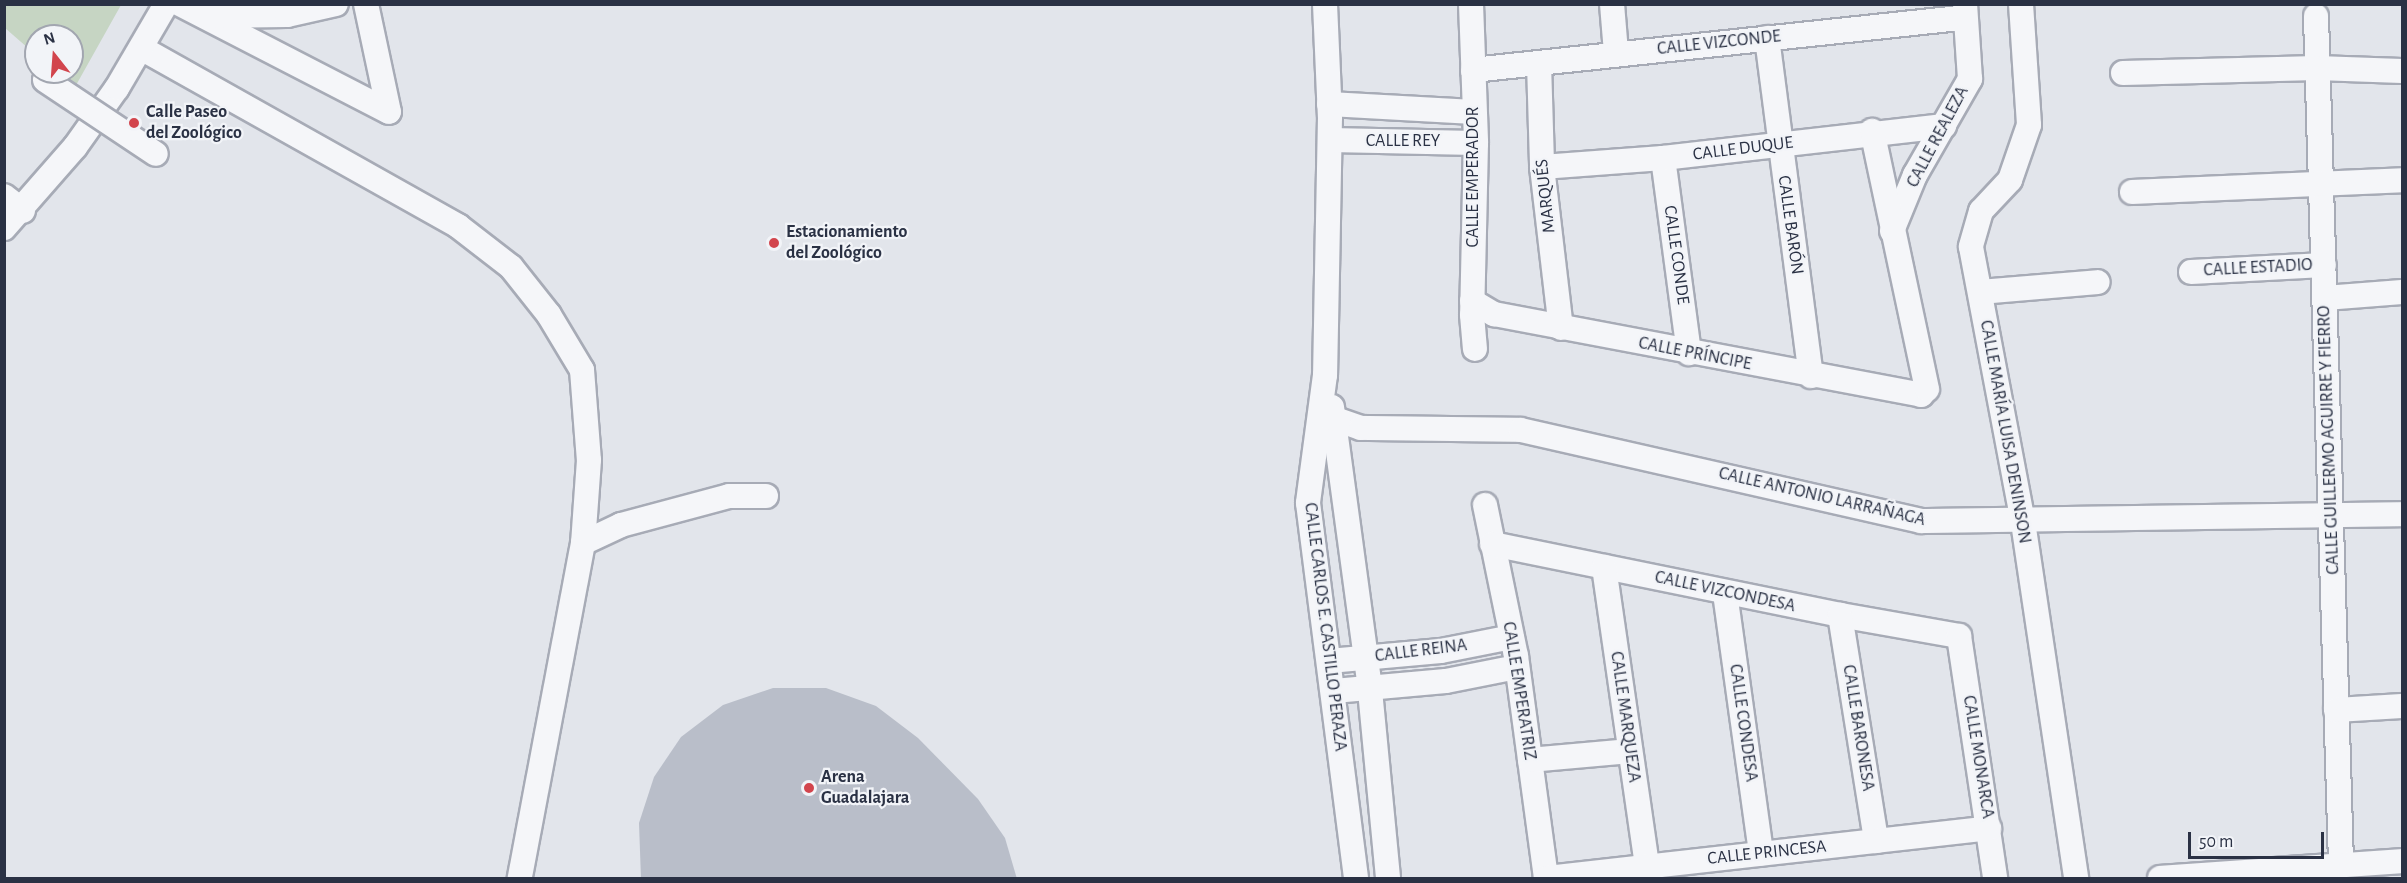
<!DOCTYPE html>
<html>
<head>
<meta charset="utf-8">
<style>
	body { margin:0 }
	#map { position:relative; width:2407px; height:883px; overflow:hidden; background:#e2e5eb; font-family:"Alegreya Sans",sans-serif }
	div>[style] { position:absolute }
	.green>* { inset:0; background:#c6d5c3 }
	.building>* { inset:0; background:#b9bec9 }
	.roads { filter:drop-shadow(2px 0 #a7abb6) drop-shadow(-2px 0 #a7abb6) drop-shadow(0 2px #a7abb6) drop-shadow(0 -2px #a7abb6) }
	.minor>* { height:24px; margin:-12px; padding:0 12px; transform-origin:12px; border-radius:12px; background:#f5f6f9 }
	.bridges { filter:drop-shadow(2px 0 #a7abb6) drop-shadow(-2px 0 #a7abb6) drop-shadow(0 2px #a7abb6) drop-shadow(0 -2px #a7abb6) }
	.minor-bridge>* { height:24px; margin:-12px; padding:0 12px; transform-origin:12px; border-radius:12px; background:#f5f6f9 }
	.dots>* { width:16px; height:16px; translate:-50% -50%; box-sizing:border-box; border:3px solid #f2f4f8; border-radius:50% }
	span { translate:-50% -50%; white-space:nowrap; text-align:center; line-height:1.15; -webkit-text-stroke:4.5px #f2f4f8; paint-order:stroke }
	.street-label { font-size:18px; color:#2a3144 }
	.poi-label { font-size:18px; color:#2a3144; font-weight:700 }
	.left { translate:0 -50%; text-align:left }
	.frame { position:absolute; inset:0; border:6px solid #2a3144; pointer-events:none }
	.north { position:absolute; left:24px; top:24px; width:60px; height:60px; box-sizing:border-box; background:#f2f4f8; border:2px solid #a2a6b0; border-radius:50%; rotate:343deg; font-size:16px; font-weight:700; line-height:24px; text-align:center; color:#2a3144 }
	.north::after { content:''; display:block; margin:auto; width:21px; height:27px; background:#d2454d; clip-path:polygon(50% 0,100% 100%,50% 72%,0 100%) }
	.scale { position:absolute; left:2188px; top:832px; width:136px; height:27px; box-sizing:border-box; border:3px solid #2a3144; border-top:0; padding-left:8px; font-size:18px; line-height:21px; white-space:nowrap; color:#2a3144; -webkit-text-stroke:4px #f2f4f8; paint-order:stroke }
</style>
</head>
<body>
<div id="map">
	<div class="green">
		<i style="clip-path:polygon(4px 5px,121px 5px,75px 87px,57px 72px,72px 72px,72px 36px,36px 36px,36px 55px,5px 28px)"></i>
	</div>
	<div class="building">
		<i style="clip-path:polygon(773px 688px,826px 688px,876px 706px,918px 738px,978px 799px,1005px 838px,1017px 879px,641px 879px,639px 823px,654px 777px,681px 737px,723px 705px)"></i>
	</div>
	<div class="roads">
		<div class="minor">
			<i style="left:180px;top:4px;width:235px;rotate:27.3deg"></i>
			<i style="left:366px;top:4px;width:110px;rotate:78deg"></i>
			<i style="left:1325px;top:4px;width:113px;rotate:87.5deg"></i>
			<i style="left:1330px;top:117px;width:258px;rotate:91.1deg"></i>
			<i style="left:1325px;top:375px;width:129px;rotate:97.6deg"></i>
			<i style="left:1308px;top:503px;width:378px;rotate:82.7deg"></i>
			<i style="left:1471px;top:4px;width:139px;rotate:87.9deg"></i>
			<i style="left:1476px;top:143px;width:172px;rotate:91.3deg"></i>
			<i style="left:1472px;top:315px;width:34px;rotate:85deg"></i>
			<i style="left:1612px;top:4px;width:49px;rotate:85.3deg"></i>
			<i style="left:2021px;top:4px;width:121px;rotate:86.2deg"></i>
			<i style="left:2029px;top:125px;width:58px;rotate:109.1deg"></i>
			<i style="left:2010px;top:180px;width:42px;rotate:133.1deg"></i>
			<i style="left:1981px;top:211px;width:37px;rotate:106deg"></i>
			<i style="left:1971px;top:247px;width:280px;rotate:79.3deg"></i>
			<i style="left:2023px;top:522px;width:360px;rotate:81.5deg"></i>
			<i style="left:207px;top:16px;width:80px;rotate:-0.7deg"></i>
			<i style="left:287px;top:15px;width:50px;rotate:-12.7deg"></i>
			<i style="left:2316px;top:16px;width:849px;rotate:88.31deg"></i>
			<i style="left:1767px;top:38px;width:341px;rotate:82.6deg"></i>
			<i style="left:141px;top:48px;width:364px;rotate:29.3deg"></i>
			<i style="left:458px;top:226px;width:67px;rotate:37.7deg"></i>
			<i style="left:511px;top:267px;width:61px;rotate:51.6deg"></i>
			<i style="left:549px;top:315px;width:64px;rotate:59deg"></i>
			<i style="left:582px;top:370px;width:90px;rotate:85.6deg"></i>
			<i style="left:589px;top:460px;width:83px;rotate:94.1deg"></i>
			<i style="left:583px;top:543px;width:341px;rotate:100.7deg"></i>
			<i style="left:1539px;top:63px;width:104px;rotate:88.3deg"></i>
			<i style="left:1542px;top:167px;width:162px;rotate:83.3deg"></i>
			<i style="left:1473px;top:70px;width:495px;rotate:-6.1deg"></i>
			<i style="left:2123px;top:73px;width:194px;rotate:-1.5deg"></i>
			<i style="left:2317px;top:68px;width:85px;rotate:2deg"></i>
			<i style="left:1329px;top:104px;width:145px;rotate:3.2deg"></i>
			<i style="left:1330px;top:140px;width:146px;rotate:1.2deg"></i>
			<i style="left:1663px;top:158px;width:197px;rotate:82.4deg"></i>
			<i style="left:1542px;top:167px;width:121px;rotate:-4.3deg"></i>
			<i style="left:1663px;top:158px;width:283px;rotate:-6.5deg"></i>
			<i style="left:2132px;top:192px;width:270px;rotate:-2.5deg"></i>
			<i style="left:4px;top:196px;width:24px;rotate:38deg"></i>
			<i style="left:4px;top:228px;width:108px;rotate:-48.8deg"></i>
			<i style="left:75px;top:147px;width:72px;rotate:-54.6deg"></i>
			<i style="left:117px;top:88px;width:97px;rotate:-59.7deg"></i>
			<i style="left:1892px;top:231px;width:61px;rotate:-67.7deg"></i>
			<i style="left:1915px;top:175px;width:111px;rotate:-60.2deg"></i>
			<i style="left:1970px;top:79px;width:75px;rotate:-93.8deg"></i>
			<i style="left:2191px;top:272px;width:133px;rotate:-3deg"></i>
			<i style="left:1980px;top:292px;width:118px;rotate:-4.8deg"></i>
			<i style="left:2325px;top:298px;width:77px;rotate:-4.5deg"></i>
			<i style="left:1472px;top:301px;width:26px;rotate:31deg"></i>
			<i style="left:1494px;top:314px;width:435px;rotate:10.7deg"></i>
			<i style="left:1921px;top:395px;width:8px;rotate:-45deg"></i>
			<i style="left:1927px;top:389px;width:264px;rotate:-102deg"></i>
			<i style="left:1332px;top:407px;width:275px;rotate:82.3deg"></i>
			<i style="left:1369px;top:680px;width:199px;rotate:84.5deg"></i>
			<i style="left:1321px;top:414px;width:42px;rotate:19.3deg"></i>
			<i style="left:1361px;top:428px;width:160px;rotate:0.7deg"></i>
			<i style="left:1521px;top:430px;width:410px;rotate:12.8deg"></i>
			<i style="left:1921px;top:521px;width:481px;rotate:-0.8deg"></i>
			<i style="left:1485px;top:505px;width:154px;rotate:78.4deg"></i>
			<i style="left:1516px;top:656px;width:224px;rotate:82.3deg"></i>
			<i style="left:583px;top:543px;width:42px;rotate:-25.3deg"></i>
			<i style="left:621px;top:525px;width:112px;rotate:-15deg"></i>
			<i style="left:729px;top:496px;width:37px"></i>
			<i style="left:1492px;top:544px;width:355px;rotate:11.5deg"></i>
			<i style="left:1840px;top:615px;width:121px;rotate:10deg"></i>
			<i style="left:1959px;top:636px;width:245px;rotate:81.5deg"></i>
			<i style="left:1604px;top:567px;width:303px;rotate:81.8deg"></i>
			<i style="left:1725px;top:593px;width:263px;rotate:82.1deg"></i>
			<i style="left:1840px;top:615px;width:229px;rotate:80.9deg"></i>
			<i style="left:1329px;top:661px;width:112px;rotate:-5.1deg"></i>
			<i style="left:1441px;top:651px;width:72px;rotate:-11.2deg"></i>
			<i style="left:1334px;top:691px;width:112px;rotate:-5.1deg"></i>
			<i style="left:1446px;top:681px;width:72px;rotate:-11.2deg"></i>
			<i style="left:2336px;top:710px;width:66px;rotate:-3.5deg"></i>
			<i style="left:1530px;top:760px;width:100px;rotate:-5.1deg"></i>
			<i style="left:1546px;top:878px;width:446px;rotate:-6.4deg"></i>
			<i style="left:2160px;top:878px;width:243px;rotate:-4deg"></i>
		</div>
	</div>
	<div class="bridges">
		<div class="minor-bridge">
			<i style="left:45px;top:80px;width:133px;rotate:33.7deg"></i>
		</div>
	</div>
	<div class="dots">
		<i style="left:134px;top:123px;background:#d2454d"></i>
		<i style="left:774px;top:243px;background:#d2454d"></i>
		<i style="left:809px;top:788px;background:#d2454d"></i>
	</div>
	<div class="street-label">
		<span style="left:1719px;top:43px;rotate:-6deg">CALLE VIZCONDE</span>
		<span style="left:1938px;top:137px;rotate:-62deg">CALLE REALEZA</span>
		<span style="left:1403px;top:141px">CALLE REY</span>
		<span style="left:1743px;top:149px;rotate:-7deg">CALLE DUQUE</span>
		<span style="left:1473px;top:177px;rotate:-90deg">CALLE EMPERADOR</span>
		<span style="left:1546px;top:196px;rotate:-96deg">MARQUÉS</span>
		<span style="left:1790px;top:225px;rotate:82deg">CALLE BARÓN</span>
		<span style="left:1676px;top:255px;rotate:82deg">CALLE CONDE</span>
		<span style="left:2258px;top:268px;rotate:-3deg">CALLE ESTADIO</span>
		<span style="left:1695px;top:354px;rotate:11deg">CALLE PRÍNCIPE</span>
		<span style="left:2005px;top:432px;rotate:80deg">CALLE MARÍA LUISA DENINSON</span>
		<span style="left:2329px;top:440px;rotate:-92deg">CALLE GUILLERMO AGUIRRE Y FIERRO</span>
		<span style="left:1822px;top:497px;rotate:13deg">CALLE ANTONIO LARRAÑAGA</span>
		<span style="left:1725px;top:592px;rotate:12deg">CALLE VIZCONDESA</span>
		<span style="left:1325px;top:627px;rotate:83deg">CALLE CARLOS E. CASTILLO PERAZA</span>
		<span style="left:1421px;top:651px;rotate:-7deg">CALLE REINA</span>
		<span style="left:1519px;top:691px;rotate:81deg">CALLE EMPERATRIZ</span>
		<span style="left:1625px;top:717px;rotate:82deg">CALLE MARQUEZA</span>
		<span style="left:1743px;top:723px;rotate:82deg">CALLE CONDESA</span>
		<span style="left:1858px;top:728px;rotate:81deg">CALLE BARONESA</span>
		<span style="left:1978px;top:757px;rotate:81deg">CALLE MONARCA</span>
		<span style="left:1767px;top:853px;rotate:-6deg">CALLE PRINCESA</span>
	</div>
	<div class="poi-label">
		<span class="left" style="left:146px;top:123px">Calle Paseo<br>del Zoológico</span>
		<span class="left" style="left:786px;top:243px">Estacionamiento<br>del Zoológico</span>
		<span class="left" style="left:821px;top:788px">Arena<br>Guadalajara</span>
	</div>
	<div class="frame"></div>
	<div class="north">N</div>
	<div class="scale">50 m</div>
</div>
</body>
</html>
